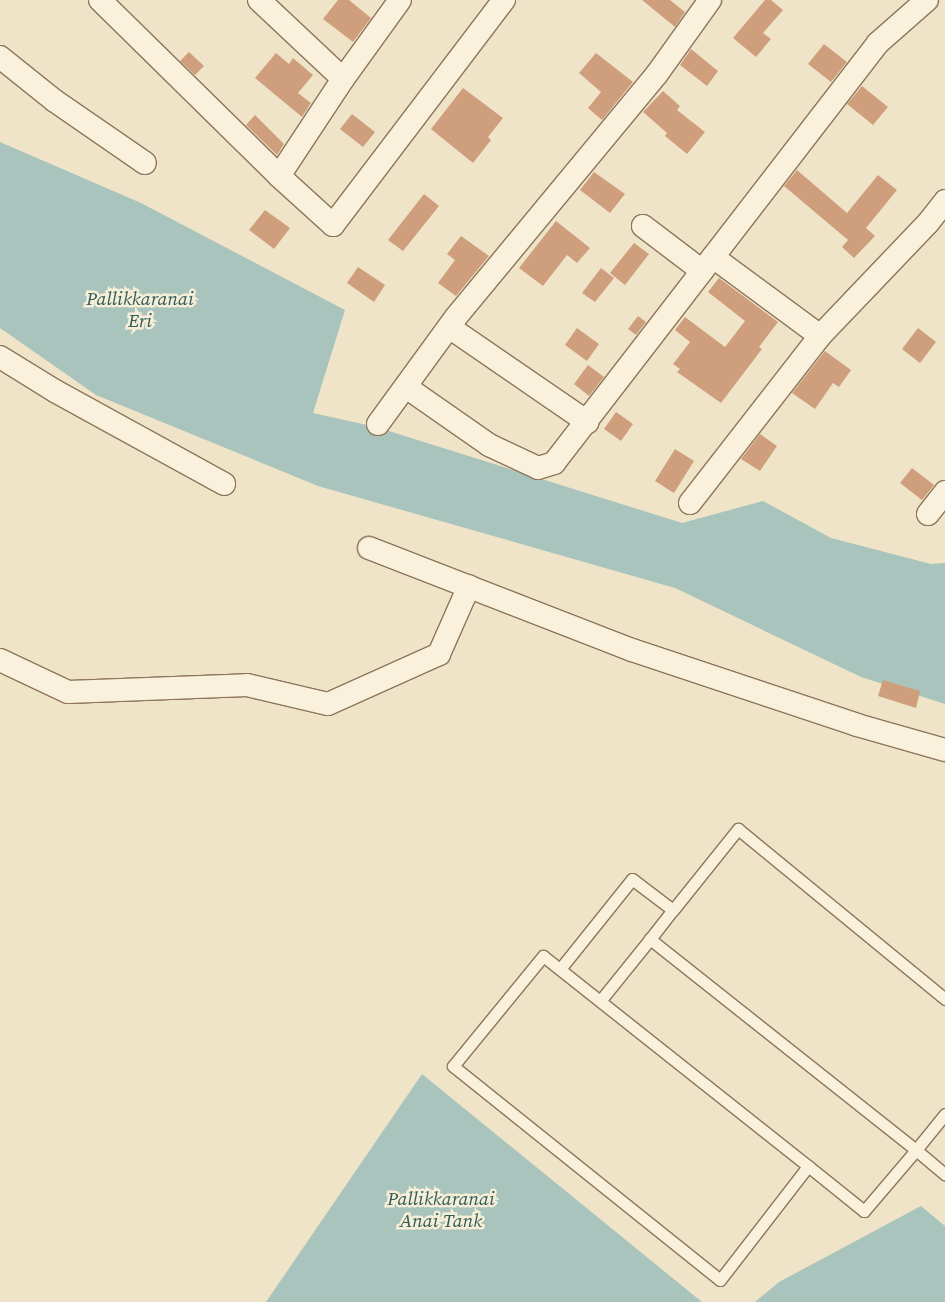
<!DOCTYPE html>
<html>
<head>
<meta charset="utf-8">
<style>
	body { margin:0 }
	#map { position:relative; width:945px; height:1302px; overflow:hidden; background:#f0e4c8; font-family:"Source Serif 4",serif }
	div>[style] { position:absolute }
	.water>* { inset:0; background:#a9c4bc }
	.building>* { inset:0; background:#cf9f7d }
	.roads { filter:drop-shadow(1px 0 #8d765c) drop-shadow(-1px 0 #8d765c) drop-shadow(0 1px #8d765c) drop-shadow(0 -1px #8d765c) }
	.service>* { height:11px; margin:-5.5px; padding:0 5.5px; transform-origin:5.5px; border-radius:5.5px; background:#faf1dc }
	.minor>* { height:22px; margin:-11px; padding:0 11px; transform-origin:11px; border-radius:11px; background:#faf1dc }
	span { translate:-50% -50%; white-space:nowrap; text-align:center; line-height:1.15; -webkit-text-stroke:5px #f7eed8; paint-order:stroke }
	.water-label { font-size:19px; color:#2f5d5a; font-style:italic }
</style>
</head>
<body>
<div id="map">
	<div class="water">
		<i style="clip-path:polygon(0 142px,141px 203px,345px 310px,313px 413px,376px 427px,682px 523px,763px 501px,831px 538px,931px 564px,945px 563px,945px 704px,861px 677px,675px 588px,318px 486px,96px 395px,0 328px)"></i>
		<i style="clip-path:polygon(422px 1074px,702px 1302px,266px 1302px)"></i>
		<i style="clip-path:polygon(921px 1206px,945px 1226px,945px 1302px,755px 1302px,779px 1282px)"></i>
	</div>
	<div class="building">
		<i style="clip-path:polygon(338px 0,349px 0,371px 18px,353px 42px,323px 19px)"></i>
		<i style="clip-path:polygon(642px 0,670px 0,685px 12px,675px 27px)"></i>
		<i style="clip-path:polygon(765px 0,771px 0,783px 10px,763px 33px,771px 39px,756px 57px,733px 38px)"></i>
		<i style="clip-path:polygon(824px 44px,847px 62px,831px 82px,808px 64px)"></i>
		<i style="clip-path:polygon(691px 49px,718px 71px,707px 86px,680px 65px)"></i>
		<i style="clip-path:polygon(189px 52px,204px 66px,195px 75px,180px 61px)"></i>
		<i style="clip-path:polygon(276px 53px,289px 64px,293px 58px,313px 75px,298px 93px,311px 103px,302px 117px,255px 78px)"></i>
		<i style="clip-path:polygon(596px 53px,633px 82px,602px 120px,588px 108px,601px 92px,579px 73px)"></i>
		<i style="clip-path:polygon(862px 86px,888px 107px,873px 125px,847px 104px)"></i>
		<i style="clip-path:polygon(463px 88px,503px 118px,488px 137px,491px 140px,473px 163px,431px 129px)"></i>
		<i style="clip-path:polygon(663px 91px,680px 106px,677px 110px,705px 132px,687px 154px,665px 136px,667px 133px,643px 112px)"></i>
		<i style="clip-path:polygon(352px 114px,375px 132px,363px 147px,340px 129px)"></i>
		<i style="clip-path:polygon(255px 115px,284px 144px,277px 155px,246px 125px)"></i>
		<i style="clip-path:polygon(797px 170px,847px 213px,878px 175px,897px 190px,866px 228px,875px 236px,854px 258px,842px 247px,848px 240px,784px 186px)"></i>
		<i style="clip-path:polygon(594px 172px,625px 194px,610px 213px,580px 190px)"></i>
		<i style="clip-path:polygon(424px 194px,439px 206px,403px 251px,388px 240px)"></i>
		<i style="clip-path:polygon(265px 210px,290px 228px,274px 249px,249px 230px)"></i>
		<i style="clip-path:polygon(556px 221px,590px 248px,577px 263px,567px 255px,543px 286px,519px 268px)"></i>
		<i style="clip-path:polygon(461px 236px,489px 256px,456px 296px,438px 283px,455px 260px,447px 254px)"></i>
		<i style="clip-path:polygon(634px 243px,649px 254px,625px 285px,610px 273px)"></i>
		<i style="clip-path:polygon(358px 267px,385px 285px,374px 302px,347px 283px)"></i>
		<i style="clip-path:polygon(601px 268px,614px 278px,595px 302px,582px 293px)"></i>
		<i style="clip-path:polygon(719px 278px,778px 322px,759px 347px,762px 349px,721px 403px,677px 372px,680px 369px,673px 364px,690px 342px,675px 330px,685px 317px,725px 347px,745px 321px,708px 292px)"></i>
		<i style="clip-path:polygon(638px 316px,646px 322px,636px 335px,628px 329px)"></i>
		<i style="clip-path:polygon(577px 328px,599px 344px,587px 361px,565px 345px)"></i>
		<i style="clip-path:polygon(918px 328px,936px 342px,920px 363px,902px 349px)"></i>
		<i style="clip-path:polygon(825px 351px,851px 370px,839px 387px,833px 383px,815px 409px,792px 393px)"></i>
		<i style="clip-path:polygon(588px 365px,604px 377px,589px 396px,574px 384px)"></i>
		<i style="clip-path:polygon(616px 412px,633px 424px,621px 441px,604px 429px)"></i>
		<i style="clip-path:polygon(760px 434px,777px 446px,760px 471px,741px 459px)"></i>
		<i style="clip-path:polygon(675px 449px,694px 461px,674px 493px,655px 481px)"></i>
		<i style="clip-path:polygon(912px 468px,934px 485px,922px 500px,900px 483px)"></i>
		<i style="clip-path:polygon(883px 680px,920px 691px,916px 708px,878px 696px)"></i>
	</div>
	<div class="roads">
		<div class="service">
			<i style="left:560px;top:969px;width:115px;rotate:-51.3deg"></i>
			<i style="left:632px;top:879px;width:51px;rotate:37.1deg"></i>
			<i style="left:600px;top:1001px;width:80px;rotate:-51.1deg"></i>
			<i style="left:945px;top:1114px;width:46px;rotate:128.9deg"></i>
			<i style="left:916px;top:1150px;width:38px;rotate:40deg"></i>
			<i style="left:808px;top:1166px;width:338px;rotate:-141.6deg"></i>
			<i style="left:543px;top:956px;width:142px;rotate:129.3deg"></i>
			<i style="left:453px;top:1066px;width:342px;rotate:38.7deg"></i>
			<i style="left:720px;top:1280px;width:144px;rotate:-52.3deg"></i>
			<i style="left:808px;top:1166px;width:72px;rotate:38.8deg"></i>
			<i style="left:864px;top:1211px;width:80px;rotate:-49.6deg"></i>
			<i style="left:916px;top:1150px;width:340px;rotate:-141.6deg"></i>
			<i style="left:650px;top:939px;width:37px;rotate:-52deg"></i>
			<i style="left:673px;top:910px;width:104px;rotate:-51.3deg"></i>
			<i style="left:738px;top:829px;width:268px;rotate:39.4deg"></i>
		</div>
		<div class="minor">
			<i style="left:100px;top:0;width:251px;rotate:44.5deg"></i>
			<i style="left:279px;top:176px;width:116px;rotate:-56.6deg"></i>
			<i style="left:343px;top:79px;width:97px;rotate:-54.2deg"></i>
			<i style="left:259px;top:0;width:115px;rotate:43.2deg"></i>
			<i style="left:0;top:57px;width:70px;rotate:38.7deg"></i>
			<i style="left:55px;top:101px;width:109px;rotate:34.6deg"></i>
			<i style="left:279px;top:176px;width:73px;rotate:42.2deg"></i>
			<i style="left:333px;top:225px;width:283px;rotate:-52.8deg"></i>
			<i style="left:643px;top:226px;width:74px;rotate:37.3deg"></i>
			<i style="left:713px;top:257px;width:133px;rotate:36.4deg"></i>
			<i style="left:449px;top:327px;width:168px;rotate:34.5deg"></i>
			<i style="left:0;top:357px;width:65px;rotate:31.7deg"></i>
			<i style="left:55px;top:391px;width:193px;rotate:28.8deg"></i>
			<i style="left:406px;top:387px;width:101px;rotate:34.9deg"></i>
			<i style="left:489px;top:445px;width:54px;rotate:25.1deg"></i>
			<i style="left:538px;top:468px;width:17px;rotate:-17deg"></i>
			<i style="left:554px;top:463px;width:530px;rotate:-52.35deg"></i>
			<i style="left:878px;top:43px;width:65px;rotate:-41.3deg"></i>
			<i style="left:378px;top:424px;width:132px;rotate:-53.9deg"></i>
			<i style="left:456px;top:317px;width:315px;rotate:-50.4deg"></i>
			<i style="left:657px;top:74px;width:91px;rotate:-54.4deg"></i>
			<i style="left:690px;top:503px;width:212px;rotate:-52.1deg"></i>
			<i style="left:820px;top:336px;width:156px;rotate:-46.3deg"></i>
			<i style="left:928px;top:223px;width:28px;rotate:-52deg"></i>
			<i style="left:928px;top:514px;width:28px;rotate:-52deg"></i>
			<i style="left:369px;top:548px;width:282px;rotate:21.2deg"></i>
			<i style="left:632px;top:650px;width:237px;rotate:18.4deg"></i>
			<i style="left:857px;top:725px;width:91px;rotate:15.9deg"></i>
			<i style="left:0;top:660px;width:75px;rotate:25.2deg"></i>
			<i style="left:68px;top:692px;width:179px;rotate:-2.2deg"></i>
			<i style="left:247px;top:685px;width:83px;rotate:13.2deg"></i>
			<i style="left:328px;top:704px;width:122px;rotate:-24.2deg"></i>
			<i style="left:439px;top:654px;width:74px;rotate:-66.2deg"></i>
		</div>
	</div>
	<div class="water-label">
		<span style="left:140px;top:310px">Pallikkaranai<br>Eri</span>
		<span style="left:441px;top:1210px">Pallikkaranai<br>Anai Tank</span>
	</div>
</div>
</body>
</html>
